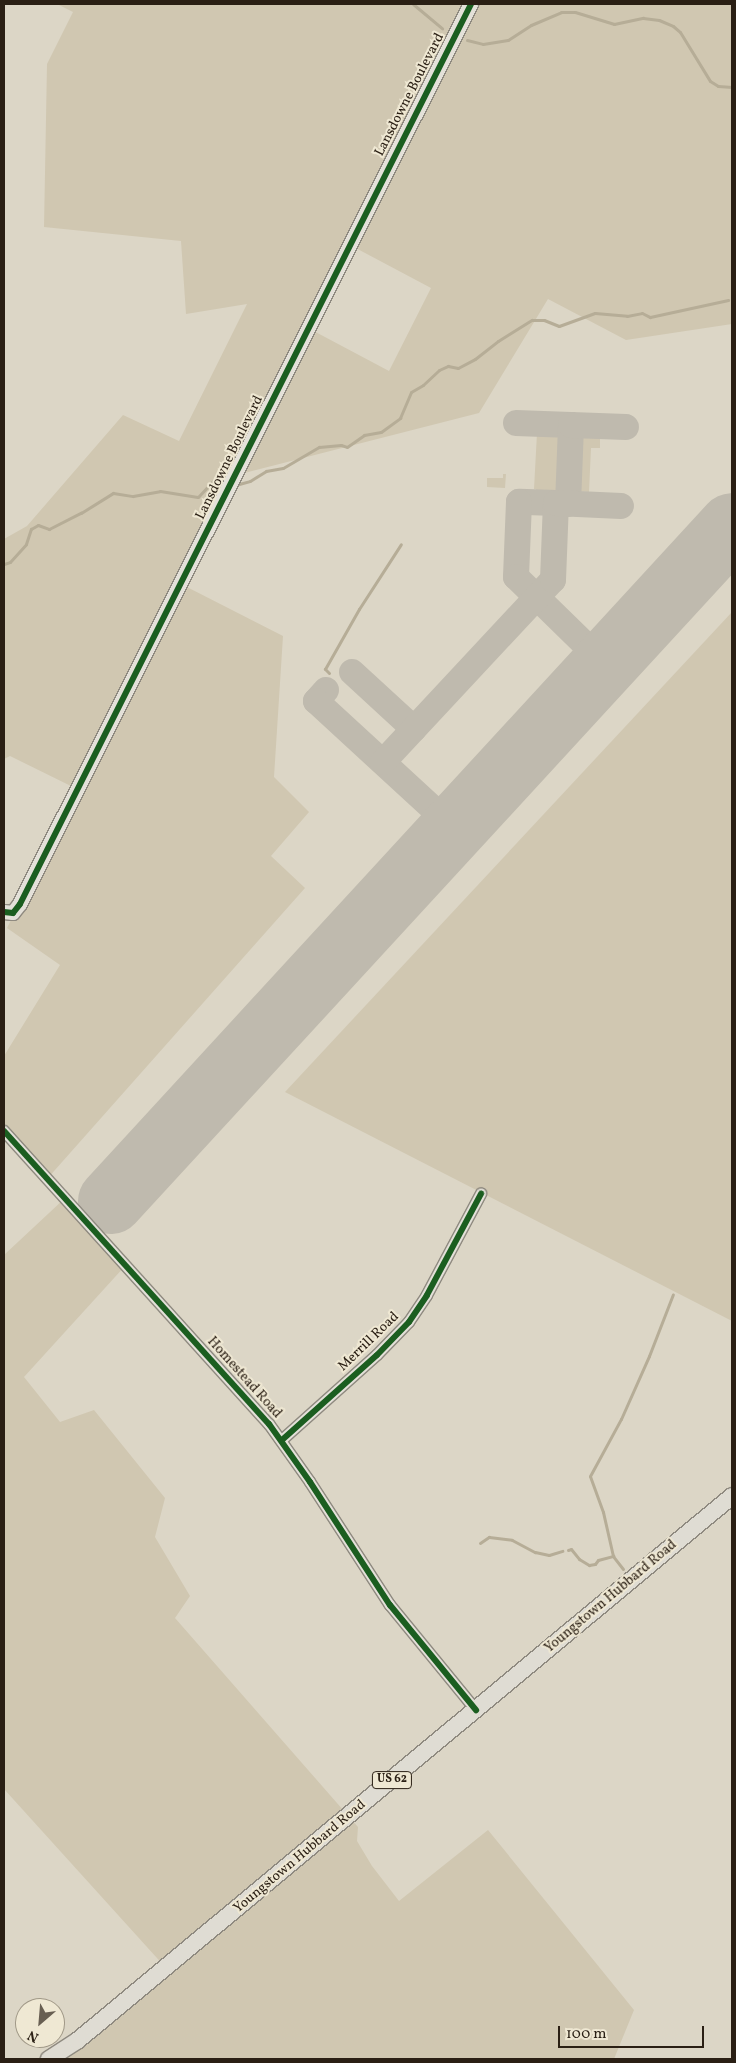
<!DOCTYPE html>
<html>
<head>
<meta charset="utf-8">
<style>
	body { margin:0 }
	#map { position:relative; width:736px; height:2063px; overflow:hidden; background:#dcd6c6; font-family:Vollkorn,serif }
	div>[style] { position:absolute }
	.green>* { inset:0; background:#d0c7b1 }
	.stream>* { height:3px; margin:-1.5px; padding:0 1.5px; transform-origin:1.5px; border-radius:1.5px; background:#b6ad97 }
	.taxiway>* { height:26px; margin:-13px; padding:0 13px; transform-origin:13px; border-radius:13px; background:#bfbaae }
	.runway>* { height:66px; margin:-33px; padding:0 33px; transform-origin:33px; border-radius:33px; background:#bfbaae }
	.roads { filter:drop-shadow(1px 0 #8f8a80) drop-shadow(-1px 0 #8f8a80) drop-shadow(0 1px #8f8a80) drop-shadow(0 -1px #8f8a80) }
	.street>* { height:10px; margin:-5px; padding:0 5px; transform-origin:5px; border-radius:5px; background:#e4e1d9 }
	.secondary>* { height:14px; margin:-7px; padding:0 7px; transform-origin:7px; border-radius:7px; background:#e4e1d9 }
	.primary>* { height:16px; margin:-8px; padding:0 8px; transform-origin:8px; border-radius:8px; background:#dfdcd3 }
	.cycleway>* { height:6px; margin:-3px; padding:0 3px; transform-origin:3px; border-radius:3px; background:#1b5e20 }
	span { translate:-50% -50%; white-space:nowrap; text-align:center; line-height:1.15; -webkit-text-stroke:4px #efe8d3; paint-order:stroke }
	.shield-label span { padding:1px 4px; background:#efe8d3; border:1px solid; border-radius:4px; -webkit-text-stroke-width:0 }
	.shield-label { font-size:12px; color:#2a1f14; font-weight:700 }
	.street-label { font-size:14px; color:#2a1f14 }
	.frame { position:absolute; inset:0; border:5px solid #2a1f14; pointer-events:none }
	.north { position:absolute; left:15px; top:1998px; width:50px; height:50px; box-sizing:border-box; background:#efe8d3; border:1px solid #a09887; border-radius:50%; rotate:207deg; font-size:14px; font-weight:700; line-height:20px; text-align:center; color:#2a1f14 }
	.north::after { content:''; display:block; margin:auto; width:18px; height:22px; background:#685f52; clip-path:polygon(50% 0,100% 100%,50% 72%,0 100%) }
	.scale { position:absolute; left:558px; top:2026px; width:146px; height:22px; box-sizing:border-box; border:2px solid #2a1f14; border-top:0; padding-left:6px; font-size:15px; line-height:18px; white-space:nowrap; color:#2a1f14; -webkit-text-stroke:4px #efe8d3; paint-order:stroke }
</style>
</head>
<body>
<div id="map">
	<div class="green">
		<i style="clip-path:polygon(evenodd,57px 4px,732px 4px,732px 324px,626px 340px,548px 299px,479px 413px,236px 475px,181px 584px,283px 636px,274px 777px,309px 812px,271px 856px,305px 888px,47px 1179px,4px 1131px,4px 1056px,60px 965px,7px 928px,77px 789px,10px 756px,4px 759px,4px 539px,27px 526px,123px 415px,179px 441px,247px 304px,186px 314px,181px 241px,44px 227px,47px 64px,73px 12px,57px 4px,350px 245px,431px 288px,389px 371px,308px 328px,350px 245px)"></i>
		<i style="clip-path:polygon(539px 429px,558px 429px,561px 432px,558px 493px,536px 492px,536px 489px,534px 489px,537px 433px,538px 433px)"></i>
		<i style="clip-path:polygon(580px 436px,600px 436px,600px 448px,591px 448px,589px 492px,578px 491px)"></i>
		<i style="clip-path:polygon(503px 474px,506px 474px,505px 488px,487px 487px,487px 478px,503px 478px)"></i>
		<i style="clip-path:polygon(732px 612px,732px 1321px,285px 1092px)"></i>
		<i style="clip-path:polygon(64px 1199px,125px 1266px,24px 1377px,60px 1422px,94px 1410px,165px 1498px,155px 1537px,190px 1596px,175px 1618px,358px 1827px,357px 1841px,372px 1866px,399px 1901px,488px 1830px,634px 2010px,614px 2059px,49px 2059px,166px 1968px,4px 1789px,4px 1255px)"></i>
	</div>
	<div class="stream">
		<i style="left:413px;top:4px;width:38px;rotate:40deg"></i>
		<i style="left:467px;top:40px;width:16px;rotate:14deg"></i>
		<i style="left:483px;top:44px;width:25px;rotate:-9deg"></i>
		<i style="left:508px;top:40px;width:27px;rotate:-33deg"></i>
		<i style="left:531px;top:25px;width:33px;rotate:-23deg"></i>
		<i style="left:561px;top:12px;width:14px"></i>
		<i style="left:575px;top:12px;width:41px;rotate:17.1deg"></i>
		<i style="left:614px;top:24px;width:30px;rotate:-12deg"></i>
		<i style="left:643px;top:18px;width:16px;rotate:7deg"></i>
		<i style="left:659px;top:20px;width:15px;rotate:23deg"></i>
		<i style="left:673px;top:26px;width:9px;rotate:41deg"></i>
		<i style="left:680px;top:32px;width:57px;rotate:58.5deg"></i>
		<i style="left:710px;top:81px;width:9px;rotate:32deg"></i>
		<i style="left:718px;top:86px;width:14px;rotate:4deg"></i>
		<i style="left:239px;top:484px;width:11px;rotate:-15deg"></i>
		<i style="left:250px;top:481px;width:19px;rotate:-32deg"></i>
		<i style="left:266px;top:471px;width:17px;rotate:-10deg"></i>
		<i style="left:283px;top:468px;width:42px;rotate:-30.3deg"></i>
		<i style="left:319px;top:447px;width:22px;rotate:-5deg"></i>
		<i style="left:341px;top:445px;width:6px;rotate:18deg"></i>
		<i style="left:347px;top:447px;width:21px;rotate:-35deg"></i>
		<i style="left:364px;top:435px;width:17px;rotate:-10deg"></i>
		<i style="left:381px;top:432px;width:24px;rotate:-36deg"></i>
		<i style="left:400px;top:418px;width:28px;rotate:-67deg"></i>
		<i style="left:411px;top:392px;width:14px;rotate:-30deg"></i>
		<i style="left:423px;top:385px;width:22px;rotate:-43deg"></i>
		<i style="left:439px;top:370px;width:10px;rotate:-24deg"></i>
		<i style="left:448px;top:366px;width:10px;rotate:11deg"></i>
		<i style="left:458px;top:368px;width:19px;rotate:-28deg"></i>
		<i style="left:475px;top:359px;width:29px;rotate:-38deg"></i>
		<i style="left:498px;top:341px;width:40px;rotate:-32deg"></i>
		<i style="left:532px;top:320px;width:12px"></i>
		<i style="left:544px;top:320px;width:16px;rotate:22deg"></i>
		<i style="left:559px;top:326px;width:38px;rotate:-20deg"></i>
		<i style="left:595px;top:313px;width:32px;rotate:5deg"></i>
		<i style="left:627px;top:316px;width:15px;rotate:-11deg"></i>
		<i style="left:642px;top:313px;width:9px;rotate:27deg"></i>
		<i style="left:650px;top:317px;width:80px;rotate:-12.3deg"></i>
		<i style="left:4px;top:564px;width:6px;rotate:-18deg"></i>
		<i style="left:10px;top:562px;width:24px;rotate:-48deg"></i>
		<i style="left:26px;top:544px;width:16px;rotate:-72deg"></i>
		<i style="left:31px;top:529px;width:8px;rotate:-30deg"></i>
		<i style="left:38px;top:525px;width:12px;rotate:20deg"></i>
		<i style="left:49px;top:529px;width:36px;rotate:-27deg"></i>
		<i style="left:81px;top:513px;width:38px;rotate:-32deg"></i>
		<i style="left:113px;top:493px;width:20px;rotate:9deg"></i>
		<i style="left:133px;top:496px;width:27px;rotate:-10deg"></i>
		<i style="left:160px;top:491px;width:38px;rotate:9deg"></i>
		<i style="left:198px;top:497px;width:26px;rotate:-47deg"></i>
		<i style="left:216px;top:478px;width:11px"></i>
		<i style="left:329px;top:673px;width:6px;rotate:-135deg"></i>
		<i style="left:325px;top:669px;width:69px;rotate:-60.5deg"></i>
		<i style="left:359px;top:609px;width:77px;rotate:-57.1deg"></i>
		<i style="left:480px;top:1543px;width:11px;rotate:-34deg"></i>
		<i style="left:489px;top:1537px;width:23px;rotate:7deg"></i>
		<i style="left:512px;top:1540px;width:26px;rotate:28deg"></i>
		<i style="left:535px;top:1552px;width:14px;rotate:12deg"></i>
		<i style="left:549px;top:1555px;width:14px;rotate:-17deg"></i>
		<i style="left:568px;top:1550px;width:3px;rotate:-18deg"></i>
		<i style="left:571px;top:1549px;width:13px;rotate:51deg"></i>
		<i style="left:579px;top:1559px;width:12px;rotate:31deg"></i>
		<i style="left:589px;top:1565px;width:6px;rotate:-9deg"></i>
		<i style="left:595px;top:1564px;width:5px;rotate:-53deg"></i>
		<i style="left:598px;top:1560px;width:16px;rotate:-15deg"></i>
		<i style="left:623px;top:1569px;width:16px;rotate:-128deg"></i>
		<i style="left:613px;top:1556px;width:45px;rotate:-102.8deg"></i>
		<i style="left:603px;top:1512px;width:38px;rotate:-110deg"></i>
		<i style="left:590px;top:1476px;width:65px;rotate:-61.5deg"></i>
		<i style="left:621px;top:1419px;width:69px;rotate:-66deg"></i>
		<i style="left:649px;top:1356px;width:66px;rotate:-68.8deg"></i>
	</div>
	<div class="taxiway">
		<i style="left:516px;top:423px;width:55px;rotate:2.1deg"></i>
		<i style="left:556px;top:503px;width:37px;rotate:-178deg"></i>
		<i style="left:519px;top:502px;width:75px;rotate:92.3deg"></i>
		<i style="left:516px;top:577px;width:124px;rotate:44.3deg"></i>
		<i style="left:568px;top:504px;width:79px;rotate:-87.8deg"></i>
		<i style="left:571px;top:425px;width:55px;rotate:2.1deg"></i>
		<i style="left:352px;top:672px;width:84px;rotate:42.6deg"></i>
		<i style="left:326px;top:690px;width:15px;rotate:132deg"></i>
		<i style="left:316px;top:701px;width:188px;rotate:42.6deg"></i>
		<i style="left:383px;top:762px;width:249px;rotate:-47deg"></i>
		<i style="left:553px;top:580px;width:77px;rotate:-87.8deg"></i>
		<i style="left:556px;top:503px;width:65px;rotate:2.6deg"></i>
	</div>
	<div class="runway">
		<i style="left:111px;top:1201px;width:917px;rotate:-47.39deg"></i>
	</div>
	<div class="roads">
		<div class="street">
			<i style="left:4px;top:1131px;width:395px;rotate:47.9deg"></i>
			<i style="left:269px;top:1424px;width:71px;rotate:54.7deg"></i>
			<i style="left:310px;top:1482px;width:147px;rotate:57deg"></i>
			<i style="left:390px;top:1605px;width:136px;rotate:50.7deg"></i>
			<i style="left:282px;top:1440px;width:127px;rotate:-41.8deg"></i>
			<i style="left:377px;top:1355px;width:46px;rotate:-45.9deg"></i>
			<i style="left:409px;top:1322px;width:32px;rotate:-56deg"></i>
			<i style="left:427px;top:1295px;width:115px;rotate:-61.9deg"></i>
		</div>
		<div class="secondary">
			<i style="left:4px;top:912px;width:9px;rotate:6deg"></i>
			<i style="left:13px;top:913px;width:11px;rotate:-52deg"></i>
			<i style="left:20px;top:904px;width:1007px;rotate:-63.38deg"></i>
		</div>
		<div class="primary">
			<i style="left:49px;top:2059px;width:33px;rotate:-33deg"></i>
			<i style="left:77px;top:2041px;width:852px;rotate:-39.76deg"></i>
		</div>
	</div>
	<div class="cycleway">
		<i style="left:4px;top:912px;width:9px;rotate:6deg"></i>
		<i style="left:13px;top:913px;width:11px;rotate:-52deg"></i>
		<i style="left:20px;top:904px;width:1007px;rotate:-63.38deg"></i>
		<i style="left:4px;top:1131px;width:395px;rotate:47.9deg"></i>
		<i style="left:269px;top:1424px;width:71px;rotate:54.7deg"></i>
		<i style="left:310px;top:1482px;width:147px;rotate:57deg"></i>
		<i style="left:390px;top:1605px;width:136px;rotate:50.7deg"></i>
		<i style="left:282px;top:1440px;width:127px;rotate:-41.8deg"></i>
		<i style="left:377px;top:1355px;width:46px;rotate:-45.9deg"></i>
		<i style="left:409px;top:1322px;width:32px;rotate:-56deg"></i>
		<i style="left:427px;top:1295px;width:115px;rotate:-61.9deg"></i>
	</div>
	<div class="shield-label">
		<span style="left:392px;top:1780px">US 62</span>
	</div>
	<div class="street-label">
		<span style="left:410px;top:95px;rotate:-63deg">Lansdowne Boulevard</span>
		<span style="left:230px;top:458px;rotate:-64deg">Lansdowne Boulevard</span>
		<span style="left:369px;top:1342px;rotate:-44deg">Merrill Road</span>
		<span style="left:244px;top:1378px;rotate:48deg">Homestead Road</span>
		<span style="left:611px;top:1597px;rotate:-40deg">Youngstown Hubbard Road</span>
		<span style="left:300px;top:1857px;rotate:-40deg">Youngstown Hubbard Road</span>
	</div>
	<div class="frame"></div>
	<div class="north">N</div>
	<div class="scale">100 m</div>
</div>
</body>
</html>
